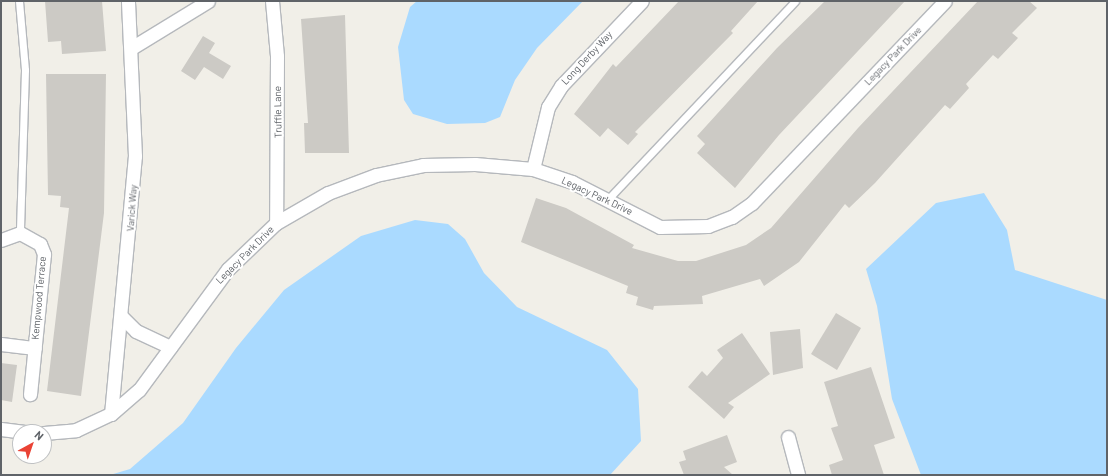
<!DOCTYPE html>
<html>
<head>
<meta charset="utf-8">
<style>
	body { margin:0 }
	#map { position:relative; width:1108px; height:476px; overflow:hidden; background:#f1efe8; font-family:Barlow,sans-serif }
	div>[style] { position:absolute }
	.water>* { inset:0; background:#aadaff }
	.building>* { inset:0; background:#cccac5 }
	.roads { filter:drop-shadow(1px 0 #b5b8bc) drop-shadow(-1px 0 #b5b8bc) drop-shadow(0 1px #b5b8bc) drop-shadow(0 -1px #b5b8bc) }
	.service>* { height:7px; margin:-3.5px; padding:0 3.5px; transform-origin:3.5px; border-radius:3.5px; background:#fff }
	.minor>* { height:13px; margin:-6.5px; padding:0 6.5px; transform-origin:6.5px; border-radius:6.5px; background:#fff }
	span { translate:-50% -50%; white-space:nowrap; text-align:center; line-height:1.15; -webkit-text-stroke:4px #fff; paint-order:stroke }
	.street-label { font-size:10px; color:#5f6368 }
	.frame { position:absolute; inset:0; border:2px solid #5f6368; pointer-events:none }
	.north { position:absolute; left:12px; top:424px; width:40px; height:40px; box-sizing:border-box; background:#fff; border:1px solid #bfc1c3; border-radius:50%; rotate:40deg; font-size:11px; font-weight:700; line-height:16px; text-align:center; color:#5f6368 }
	.north::after { content:''; display:block; margin:auto; width:14px; height:18px; background:#ea4335; clip-path:polygon(50% 0,100% 100%,50% 72%,0 100%) }
</style>
</head>
<body>
<div id="map">
	<div class="water">
		<i style="clip-path:polygon(417px 1px,583px 1px,537px 48px,515px 80px,500px 117px,485px 123px,447px 124px,413px 114px,404px 100px,398px 47px,410px 7px)"></i>
		<i style="clip-path:polygon(984px 193px,1007px 230px,1015px 270px,1107px 300px,1107px 475px,921px 475px,892px 399px,877px 306px,866px 269px,936px 203px)"></i>
		<i style="clip-path:polygon(415px 220px,448px 224px,465px 239px,484px 273px,517px 307px,607px 350px,638px 389px,641px 441px,610px 475px,110px 475px,130px 469px,183px 423px,236px 348px,284px 290px,361px 236px)"></i>
	</div>
	<div class="building">
		<i style="clip-path:polygon(45px 1px,102px 1px,106px 51px,62px 54px,61px 41px,48px 42px)"></i>
		<i style="clip-path:polygon(679px 1px,758px 1px,731px 31px,733px 33px,635px 132px,638px 134px,628px 145px,608px 128px,600px 137px,574px 114px,613px 64px,616px 67px)"></i>
		<i style="clip-path:polygon(825px 1px,905px 1px,779px 135px,735px 188px,697px 153px,705px 144px,697px 136px,777px 48px)"></i>
		<i style="clip-path:polygon(978px 1px,1029px 1px,1037px 8px,1012px 33px,1018px 38px,998px 59px,993px 55px,966px 84px,969px 88px,950px 109px,945px 105px,875px 183px,849px 208px,845px 204px,799px 262px,764px 286px,760px 279px,702px 296px,703px 304px,654px 306px,653px 310px,636px 305px,638px 297px,626px 293px,628px 286px,521px 242px,536px 198px,566px 208px,634px 245px,632px 248px,678px 261px,696px 261px,746px 245px,771px 228px,858px 128px)"></i>
		<i style="clip-path:polygon(345px 15px,349px 153px,305px 153px,304px 123px,308px 123px,301px 19px)"></i>
		<i style="clip-path:polygon(203px 36px,215px 43px,209px 53px,231px 66px,223px 79px,204px 67px,195px 80px,181px 71px)"></i>
		<i style="clip-path:polygon(46px 74px,106px 74px,104px 213px,81px 396px,47px 391px,69px 208px,60px 207px,61px 196px,48px 195px)"></i>
		<i style="clip-path:polygon(836px 313px,861px 328px,837px 370px,811px 354px)"></i>
		<i style="clip-path:polygon(800px 329px,803px 368px,773px 375px,770px 332px)"></i>
		<i style="clip-path:polygon(742px 333px,770px 374px,728px 403px,734px 407px,724px 419px,688px 387px,702px 371px,707px 376px,723px 358px,717px 350px)"></i>
		<i style="clip-path:polygon(1px 363px,17px 365px,12px 402px,1px 400px)"></i>
		<i style="clip-path:polygon(871px 367px,895px 438px,874px 445px,884px 475px,832px 475px,829px 465px,843px 460px,831px 428px,838px 426px,824px 382px)"></i>
		<i style="clip-path:polygon(727px 435px,737px 462px,724px 467px,733px 475px,684px 475px,679px 462px,686px 460px,683px 451px)"></i>
	</div>
	<div class="roads">
		<div class="service">
			<i style="left:19px;top:1px;width:69px;rotate:85deg"></i>
			<i style="left:25px;top:70px;width:163px;rotate:91.8deg"></i>
			<i style="left:608px;top:199px;width:272px;rotate:-46.6deg"></i>
		</div>
		<div class="minor">
			<i style="left:272px;top:1px;width:55px;rotate:84.8deg"></i>
			<i style="left:277px;top:56px;width:167px;rotate:90.3deg"></i>
			<i style="left:133px;top:47px;width:88px;rotate:-31.5deg"></i>
			<i style="left:533px;top:169px;width:64px;rotate:-76.4deg"></i>
			<i style="left:548px;top:107px;width:25px;rotate:-58deg"></i>
			<i style="left:561px;top:86px;width:117px;rotate:-46.4deg"></i>
			<i style="left:1px;top:240px;width:20px;rotate:-20deg"></i>
			<i style="left:20px;top:233px;width:23px;rotate:29deg"></i>
			<i style="left:40px;top:244px;width:11px;rotate:68deg"></i>
			<i style="left:44px;top:254px;width:141px;rotate:95.7deg"></i>
			<i style="left:121px;top:316px;width:21px;rotate:45deg"></i>
			<i style="left:136px;top:331px;width:38px;rotate:25deg"></i>
			<i style="left:1px;top:344px;width:34px;rotate:7deg"></i>
			<i style="left:111px;top:414px;width:259px;rotate:-84.7deg"></i>
			<i style="left:135px;top:156px;width:155px;rotate:-92.6deg"></i>
			<i style="left:1px;top:429px;width:24px;rotate:7deg"></i>
			<i style="left:44px;top:433px;width:32px;rotate:-5deg"></i>
			<i style="left:76px;top:430px;width:38px;rotate:-25deg"></i>
			<i style="left:111px;top:414px;width:37px;rotate:-41deg"></i>
			<i style="left:139px;top:390px;width:150px;rotate:-53.7deg"></i>
			<i style="left:228px;top:269px;width:66px;rotate:-43.8deg"></i>
			<i style="left:276px;top:223px;width:60px;rotate:-30deg"></i>
			<i style="left:328px;top:193px;width:51px;rotate:-20.6deg"></i>
			<i style="left:376px;top:175px;width:48px;rotate:-12deg"></i>
			<i style="left:423px;top:165px;width:52px;rotate:-1.1deg"></i>
			<i style="left:475px;top:164px;width:58px;rotate:4.9deg"></i>
			<i style="left:533px;top:169px;width:41px;rotate:18.4deg"></i>
			<i style="left:572px;top:182px;width:99px;rotate:27.1deg"></i>
			<i style="left:660px;top:227px;width:48px;rotate:-1.2deg"></i>
			<i style="left:708px;top:226px;width:26px;rotate:-21deg"></i>
			<i style="left:732px;top:217px;width:24px;rotate:-35deg"></i>
			<i style="left:752px;top:203px;width:279px;rotate:-46.3deg"></i>
			<i style="left:788px;top:437px;width:39px;rotate:75deg"></i>
		</div>
	</div>
	<div class="street-label">
		<span style="left:893px;top:56px;rotate:-46deg">Legacy Park Drive</span>
		<span style="left:587px;top:58px;rotate:-47deg">Long Derby Way</span>
		<span style="left:278px;top:112px;rotate:-91deg">Truffle Lane</span>
		<span style="left:597px;top:196px;rotate:25deg">Legacy Park Drive</span>
		<span style="left:132px;top:208px;rotate:-86deg">Varick Way</span>
		<span style="left:245px;top:255px;rotate:-45deg">Legacy Park Drive</span>
		<span style="left:39px;top:298px;rotate:-85deg">Kempwood Terrace</span>
	</div>
	<div class="frame"></div>
	<div class="north">N</div>
</div>
</body>
</html>
